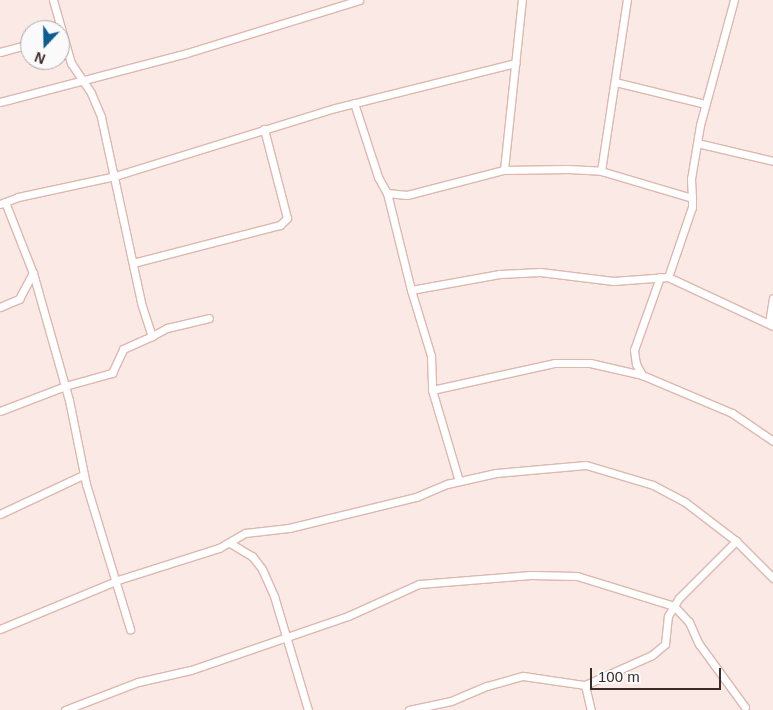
<!DOCTYPE html>
<html>
<head>
<meta charset="utf-8">
<style>
	body { margin:0 }
	#map { position:relative; width:773px; height:710px; overflow:hidden; background:#fae9e5; font-family:Helvetica,sans-serif }
	div>[style] { position:absolute }
	.roads { filter:drop-shadow(1px 0 #deb7ae) drop-shadow(-1px 0 #deb7ae) drop-shadow(0 1px #deb7ae) drop-shadow(0 -1px #deb7ae) }
	.minor>* { height:7px; margin:-3.5px; padding:0 3.5px; transform-origin:3.5px; border-radius:3.5px; background:#fff }
	span { translate:-50% -50%; white-space:nowrap; text-align:center; line-height:1.15; -webkit-text-stroke:5px #fafafa; paint-order:stroke }
	.north { position:absolute; left:20px; top:20px; width:50px; height:50px; box-sizing:border-box; background:#fafafa; border:1px solid #aea7a6; border-radius:50%; rotate:201deg; font-size:14px; font-weight:700; line-height:20px; text-align:center; color:#3b2b28 }
	.north::after { content:''; display:block; margin:auto; width:18px; height:22px; background:#0d5d90; clip-path:polygon(50% 0,100% 100%,50% 72%,0 100%) }
	.scale { position:absolute; left:590px; top:668px; width:131px; height:22px; box-sizing:border-box; border:2px solid #3b2b28; border-top:0; padding-left:6px; font-size:15px; line-height:18px; white-space:nowrap; color:#3b2b28; -webkit-text-stroke:4px #fafafa; paint-order:stroke }
</style>
</head>
<body>
<div id="map">
	<div class="roads">
		<div class="minor">
			<i style="left:53px;top:0;width:66px;rotate:74.1deg"></i>
			<i style="left:71px;top:63px;width:36px;rotate:56deg"></i>
			<i style="left:91px;top:93px;width:26px;rotate:67deg"></i>
			<i style="left:101px;top:117px;width:193px;rotate:77.8deg"></i>
			<i style="left:142px;top:306px;width:32px;rotate:72deg"></i>
			<i style="left:152px;top:336px;width:17px;rotate:-28deg"></i>
			<i style="left:167px;top:328px;width:43px;rotate:-13.4deg"></i>
			<i style="left:0;top:52px;width:31px;rotate:-15deg"></i>
			<i style="left:615px;top:82px;width:93px;rotate:13.7deg"></i>
			<i style="left:0;top:102px;width:193px;rotate:-14.7deg"></i>
			<i style="left:187px;top:53px;width:180px;rotate:-17.1deg"></i>
			<i style="left:354px;top:103px;width:78px;rotate:72deg"></i>
			<i style="left:378px;top:177px;width:18px;rotate:61deg"></i>
			<i style="left:387px;top:193px;width:20px;rotate:6deg"></i>
			<i style="left:407px;top:195px;width:100px;rotate:-14.5deg"></i>
			<i style="left:504px;top:170px;width:64px;rotate:-0.9deg"></i>
			<i style="left:568px;top:169px;width:33px;rotate:3deg"></i>
			<i style="left:601px;top:171px;width:95px;rotate:16.5deg"></i>
			<i style="left:692px;top:198px;width:9px;rotate:90deg"></i>
			<i style="left:692px;top:207px;width:74px;rotate:108.9deg"></i>
			<i style="left:697px;top:143px;width:78px;rotate:13.3deg"></i>
			<i style="left:504px;top:170px;width:171px;rotate:-84deg"></i>
			<i style="left:601px;top:171px;width:173px;rotate:-81.4deg"></i>
			<i style="left:387px;top:193px;width:100px;rotate:76.1deg"></i>
			<i style="left:411px;top:290px;width:69px;rotate:73.1deg"></i>
			<i style="left:431px;top:356px;width:34px;rotate:88deg"></i>
			<i style="left:432px;top:390px;width:95px;rotate:73.5deg"></i>
			<i style="left:692px;top:198px;width:19px;rotate:-93deg"></i>
			<i style="left:691px;top:179px;width:55px;rotate:-80.5deg"></i>
			<i style="left:700px;top:125px;width:130px;rotate:-74.8deg"></i>
			<i style="left:5px;top:202px;width:76px;rotate:68.5deg"></i>
			<i style="left:33px;top:273px;width:132px;rotate:74.2deg"></i>
			<i style="left:69px;top:400px;width:86px;rotate:78.6deg"></i>
			<i style="left:86px;top:484px;width:152px;rotate:73.1deg"></i>
			<i style="left:0;top:204px;width:19px;rotate:-21deg"></i>
			<i style="left:18px;top:197px;width:99px;rotate:-12.2deg"></i>
			<i style="left:115px;top:176px;width:230px;rotate:-17.2deg"></i>
			<i style="left:335px;top:108px;width:186px;rotate:-14deg"></i>
			<i style="left:133px;top:263px;width:152px;rotate:-14.5deg"></i>
			<i style="left:280px;top:225px;width:10px;rotate:-45deg"></i>
			<i style="left:287px;top:218px;width:92px;rotate:-104.5deg"></i>
			<i style="left:660px;top:277px;width:77px;rotate:109.6deg"></i>
			<i style="left:634px;top:350px;width:14px;rotate:82deg"></i>
			<i style="left:636px;top:364px;width:13px;rotate:61deg"></i>
			<i style="left:642px;top:375px;width:98px;rotate:22.9deg"></i>
			<i style="left:732px;top:413px;width:50px;rotate:34.3deg"></i>
			<i style="left:411px;top:290px;width:90px;rotate:-10.2deg"></i>
			<i style="left:500px;top:274px;width:40px;rotate:-2.9deg"></i>
			<i style="left:540px;top:272px;width:74px;rotate:7deg"></i>
			<i style="left:613px;top:281px;width:55px;rotate:-4.2deg"></i>
			<i style="left:668px;top:277px;width:116px;rotate:25deg"></i>
			<i style="left:0;top:307px;width:21px;rotate:-23deg"></i>
			<i style="left:19px;top:299px;width:30px;rotate:-62deg"></i>
			<i style="left:769px;top:323px;width:25px;rotate:-81deg"></i>
			<i style="left:432px;top:390px;width:126px;rotate:-12.4deg"></i>
			<i style="left:555px;top:363px;width:35px"></i>
			<i style="left:590px;top:363px;width:53px;rotate:13deg"></i>
			<i style="left:0;top:411px;width:70px;rotate:-21deg"></i>
			<i style="left:65px;top:386px;width:49px;rotate:-15.5deg"></i>
			<i style="left:112px;top:373px;width:26px;rotate:-65deg"></i>
			<i style="left:123px;top:349px;width:32px;rotate:-24deg"></i>
			<i style="left:0;top:514px;width:92px;rotate:-25.2deg"></i>
			<i style="left:230px;top:543px;width:26px;rotate:31deg"></i>
			<i style="left:252px;top:556px;width:16px;rotate:52deg"></i>
			<i style="left:262px;top:569px;width:30px;rotate:66deg"></i>
			<i style="left:274px;top:596px;width:119px;rotate:73.4deg"></i>
			<i style="left:0;top:629px;width:131px;rotate:-22.5deg"></i>
			<i style="left:121px;top:579px;width:103px;rotate:-17.6deg"></i>
			<i style="left:219px;top:548px;width:30px;rotate:-30deg"></i>
			<i style="left:245px;top:533px;width:44px;rotate:-6.5deg"></i>
			<i style="left:289px;top:528px;width:131px;rotate:-13.7deg"></i>
			<i style="left:416px;top:497px;width:34px;rotate:-23deg"></i>
			<i style="left:447px;top:484px;width:50px;rotate:-12.7deg"></i>
			<i style="left:496px;top:473px;width:90px;rotate:-5.1deg"></i>
			<i style="left:586px;top:465px;width:70px;rotate:16.6deg"></i>
			<i style="left:653px;top:485px;width:36px;rotate:28deg"></i>
			<i style="left:685px;top:502px;width:64px;rotate:37.4deg"></i>
			<i style="left:736px;top:541px;width:52px;rotate:45deg"></i>
			<i style="left:585px;top:685px;width:26px;rotate:77deg"></i>
			<i style="left:65px;top:710px;width:78px;rotate:-21deg"></i>
			<i style="left:138px;top:682px;width:54px;rotate:-12.8deg"></i>
			<i style="left:191px;top:670px;width:166px;rotate:-19deg"></i>
			<i style="left:348px;top:616px;width:78px;rotate:-24.3deg"></i>
			<i style="left:419px;top:584px;width:112px;rotate:-4.6deg"></i>
			<i style="left:531px;top:575px;width:46px;rotate:1.2deg"></i>
			<i style="left:577px;top:576px;width:102px;rotate:17.2deg"></i>
			<i style="left:674px;top:606px;width:22px;rotate:47deg"></i>
			<i style="left:689px;top:622px;width:24px;rotate:66deg"></i>
			<i style="left:699px;top:644px;width:78px;rotate:53.9deg"></i>
			<i style="left:409px;top:710px;width:43px;rotate:-12.1deg"></i>
			<i style="left:451px;top:701px;width:39px;rotate:-23deg"></i>
			<i style="left:487px;top:686px;width:37px;rotate:-16deg"></i>
			<i style="left:523px;top:676px;width:63px;rotate:8.3deg"></i>
			<i style="left:585px;top:685px;width:73px;rotate:-24.1deg"></i>
			<i style="left:652px;top:655px;width:17px;rotate:-40deg"></i>
			<i style="left:665px;top:644px;width:28px;rotate:-84deg"></i>
			<i style="left:668px;top:616px;width:21px;rotate:-59deg"></i>
			<i style="left:679px;top:598px;width:81px;rotate:-45deg"></i>
		</div>
	</div>
	<div class="north">N</div>
	<div class="scale">100 m</div>
</div>
</body>
</html>
